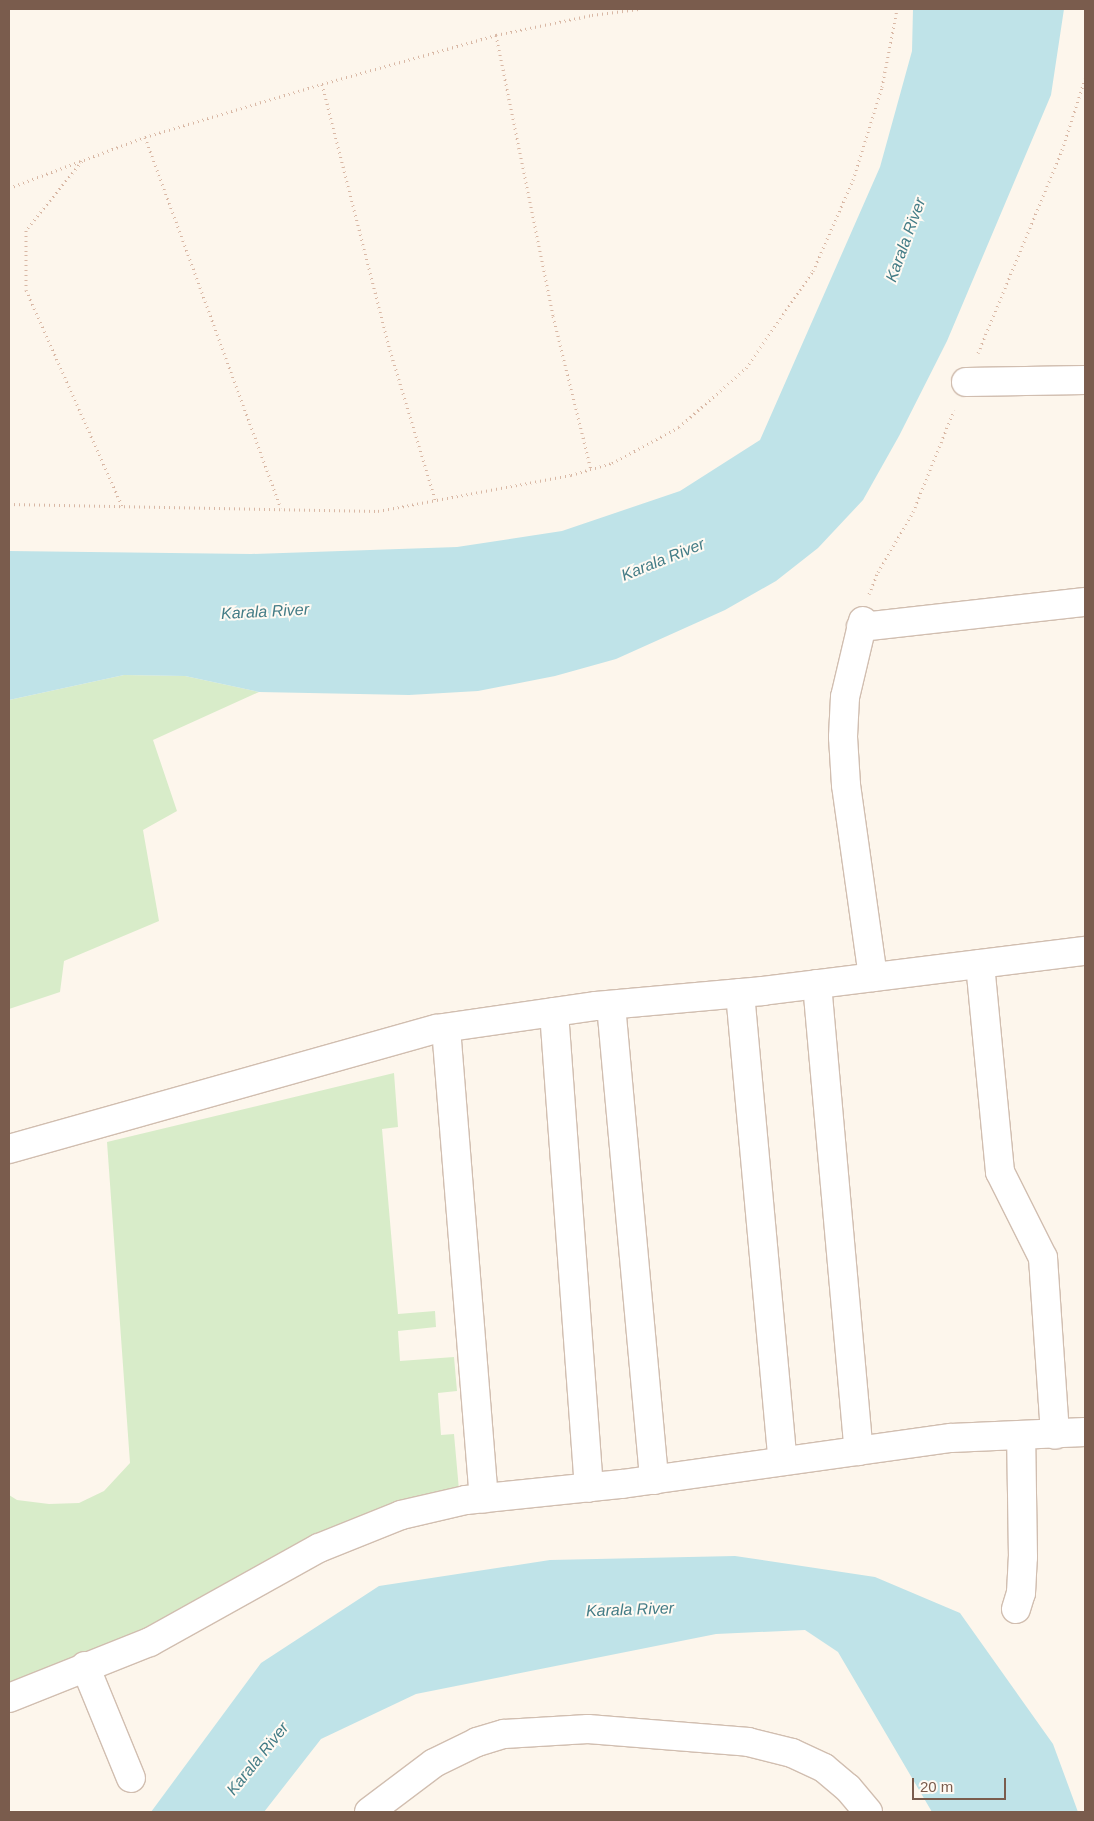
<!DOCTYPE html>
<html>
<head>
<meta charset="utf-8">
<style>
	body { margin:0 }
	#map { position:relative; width:1094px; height:1821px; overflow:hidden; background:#fdf6ec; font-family:Helvetica,sans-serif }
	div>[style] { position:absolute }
	.green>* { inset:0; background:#d8ecc9 }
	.water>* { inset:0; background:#bfe3e8 }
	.path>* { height:3px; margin-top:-1.5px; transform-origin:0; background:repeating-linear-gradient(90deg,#d9b8a5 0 1px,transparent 0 5px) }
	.roads { filter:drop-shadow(1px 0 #d1beb0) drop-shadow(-1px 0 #d1beb0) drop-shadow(0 1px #d1beb0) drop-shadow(0 -1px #d1beb0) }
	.minor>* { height:28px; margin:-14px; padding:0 14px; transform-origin:14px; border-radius:14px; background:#fff }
	.secondary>* { height:28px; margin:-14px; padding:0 14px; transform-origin:14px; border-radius:14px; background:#fff }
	span { translate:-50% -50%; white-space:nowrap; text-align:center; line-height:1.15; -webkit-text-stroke:4px #fffaf3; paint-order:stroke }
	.water-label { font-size:16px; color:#437c86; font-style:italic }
	.frame { position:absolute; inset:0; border:10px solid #7a5c4d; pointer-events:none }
	.scale { position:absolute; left:912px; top:1778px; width:94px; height:22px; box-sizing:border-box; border:2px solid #7a5c4d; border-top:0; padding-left:6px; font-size:15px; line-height:18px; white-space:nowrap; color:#7a5c4d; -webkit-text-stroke:4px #fffaf3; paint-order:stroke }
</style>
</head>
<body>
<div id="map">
	<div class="green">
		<i style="clip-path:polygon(124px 675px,185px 676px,259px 692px,153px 740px,177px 811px,143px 830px,159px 921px,64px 961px,60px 992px,9px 1009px,9px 700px)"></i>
		<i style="clip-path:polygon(394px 1073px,398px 1127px,382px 1129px,398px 1314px,435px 1311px,436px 1327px,398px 1331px,400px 1361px,454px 1357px,457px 1391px,438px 1393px,441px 1435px,454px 1434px,459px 1490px,142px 1637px,9px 1684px,9px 1495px,17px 1500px,49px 1504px,79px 1503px,104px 1491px,130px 1463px,107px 1142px)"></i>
	</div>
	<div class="water">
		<i style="clip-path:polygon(913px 9px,1064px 9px,1051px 95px,947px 341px,899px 436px,863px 500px,818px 548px,776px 581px,725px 610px,616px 659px,555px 676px,478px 691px,409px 695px,259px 692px,185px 676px,124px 675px,9px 700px,9px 551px,251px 554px,457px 547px,562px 531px,680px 491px,760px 440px,880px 167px,912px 51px)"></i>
		<i style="clip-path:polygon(735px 1556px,875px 1577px,960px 1613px,1053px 1744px,1078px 1812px,932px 1812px,838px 1652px,805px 1630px,716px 1634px,416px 1694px,321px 1739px,264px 1812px,151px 1812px,261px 1663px,379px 1586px,550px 1560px)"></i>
	</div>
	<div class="path">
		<i style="left:496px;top:35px;width:287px;rotate:78.5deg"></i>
		<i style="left:553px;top:316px;width:158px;rotate:76.1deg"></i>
		<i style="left:322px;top:84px;width:275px;rotate:75.7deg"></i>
		<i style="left:390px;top:350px;width:159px;rotate:73.2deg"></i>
		<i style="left:145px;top:137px;width:395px;rotate:69.9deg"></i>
		<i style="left:82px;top:161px;width:89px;rotate:129.1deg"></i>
		<i style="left:26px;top:230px;width:60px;rotate:90deg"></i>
		<i style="left:26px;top:290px;width:236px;rotate:66deg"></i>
		<i style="left:9px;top:188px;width:145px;rotate:-20.6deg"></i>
		<i style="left:145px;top:137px;width:185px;rotate:-16.7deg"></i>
		<i style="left:322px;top:84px;width:181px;rotate:-15.7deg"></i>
		<i style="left:496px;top:35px;width:98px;rotate:-11.8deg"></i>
		<i style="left:592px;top:15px;width:47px;rotate:-7.3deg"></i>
		<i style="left:978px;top:353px;width:220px;rotate:-67.5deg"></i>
		<i style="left:1062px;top:150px;width:75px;rotate:-72.1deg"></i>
		<i style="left:9px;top:504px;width:369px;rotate:1.1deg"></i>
		<i style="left:378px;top:511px;width:196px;rotate:-10.6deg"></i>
		<i style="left:571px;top:475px;width:43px;rotate:-16.3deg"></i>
		<i style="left:612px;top:463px;width:76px;rotate:-28.2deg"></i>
		<i style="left:679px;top:427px;width:89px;rotate:-41.4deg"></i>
		<i style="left:746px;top:368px;width:118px;rotate:-55.4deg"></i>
		<i style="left:813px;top:271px;width:99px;rotate:-66.3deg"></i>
		<i style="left:853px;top:180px;width:97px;rotate:-72.7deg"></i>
		<i style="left:882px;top:87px;width:79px;rotate:-79.1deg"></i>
		<i style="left:869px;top:594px;width:24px;rotate:-68deg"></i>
		<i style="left:878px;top:572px;width:69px;rotate:-59.7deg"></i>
		<i style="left:913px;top:512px;width:110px;rotate:-68.1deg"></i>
	</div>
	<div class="roads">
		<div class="minor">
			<i style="left:966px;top:382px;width:119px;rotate:-1deg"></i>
			<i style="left:863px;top:621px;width:78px;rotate:103.3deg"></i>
			<i style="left:845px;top:697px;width:40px;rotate:92.9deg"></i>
			<i style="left:843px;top:737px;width:48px;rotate:86.4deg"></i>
			<i style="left:846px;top:785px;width:194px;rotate:82deg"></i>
			<i style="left:861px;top:627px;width:225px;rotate:-6.4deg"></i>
			<i style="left:980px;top:964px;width:209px;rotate:84.5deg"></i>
			<i style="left:1000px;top:1172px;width:96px;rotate:63.4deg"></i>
			<i style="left:1043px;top:1258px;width:177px;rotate:86.1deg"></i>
			<i style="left:817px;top:984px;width:469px;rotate:84.9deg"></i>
			<i style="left:740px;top:993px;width:470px;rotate:84.8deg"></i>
			<i style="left:611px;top:1005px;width:477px;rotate:84.8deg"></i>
			<i style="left:554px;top:1012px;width:477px;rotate:85.8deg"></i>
			<i style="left:446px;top:1028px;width:472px;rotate:85.4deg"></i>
			<i style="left:1016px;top:1609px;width:17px;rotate:-73deg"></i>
			<i style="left:1021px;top:1593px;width:36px;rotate:-87deg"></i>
			<i style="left:1023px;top:1557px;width:122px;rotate:-90.9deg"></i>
			<i style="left:85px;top:1666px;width:121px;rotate:67.7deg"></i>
			<i style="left:9px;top:1698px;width:152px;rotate:-21.7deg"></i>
			<i style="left:150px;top:1642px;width:193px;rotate:-29.1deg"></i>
			<i style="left:319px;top:1548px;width:88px;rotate:-21.9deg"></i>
			<i style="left:401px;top:1515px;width:67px;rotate:-13deg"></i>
			<i style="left:466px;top:1500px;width:157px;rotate:-5.9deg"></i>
			<i style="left:622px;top:1484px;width:332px;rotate:-8deg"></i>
			<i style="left:951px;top:1438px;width:134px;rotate:-2.6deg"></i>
			<i style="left:369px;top:1812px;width:81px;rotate:-37deg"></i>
			<i style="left:434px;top:1763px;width:48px;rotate:-26deg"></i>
			<i style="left:477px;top:1742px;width:28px;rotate:-17deg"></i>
			<i style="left:504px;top:1734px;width:84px;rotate:-3.4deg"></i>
			<i style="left:588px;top:1729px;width:161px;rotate:4.6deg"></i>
			<i style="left:748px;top:1742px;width:45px;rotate:14deg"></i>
			<i style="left:792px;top:1753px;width:35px;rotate:25deg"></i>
			<i style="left:824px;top:1768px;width:31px;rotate:40deg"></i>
			<i style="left:848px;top:1788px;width:31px;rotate:50deg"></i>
		</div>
		<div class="secondary">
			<i style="left:9px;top:1149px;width:444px;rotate:-15.7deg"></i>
			<i style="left:436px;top:1029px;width:162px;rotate:-8.2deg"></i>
			<i style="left:596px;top:1006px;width:168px;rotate:-5.1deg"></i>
			<i style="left:763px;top:991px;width:324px;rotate:-7.1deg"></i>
		</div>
	</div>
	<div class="water-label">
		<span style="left:906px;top:240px;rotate:-70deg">Karala River</span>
		<span style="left:663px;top:560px;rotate:-22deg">Karala River</span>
		<span style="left:265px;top:612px;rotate:-3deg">Karala River</span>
		<span style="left:630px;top:1610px;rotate:-2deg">Karala River</span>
		<span style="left:258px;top:1759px;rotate:-51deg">Karala River</span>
	</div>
	<div class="frame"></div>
	<div class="scale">20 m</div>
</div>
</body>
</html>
